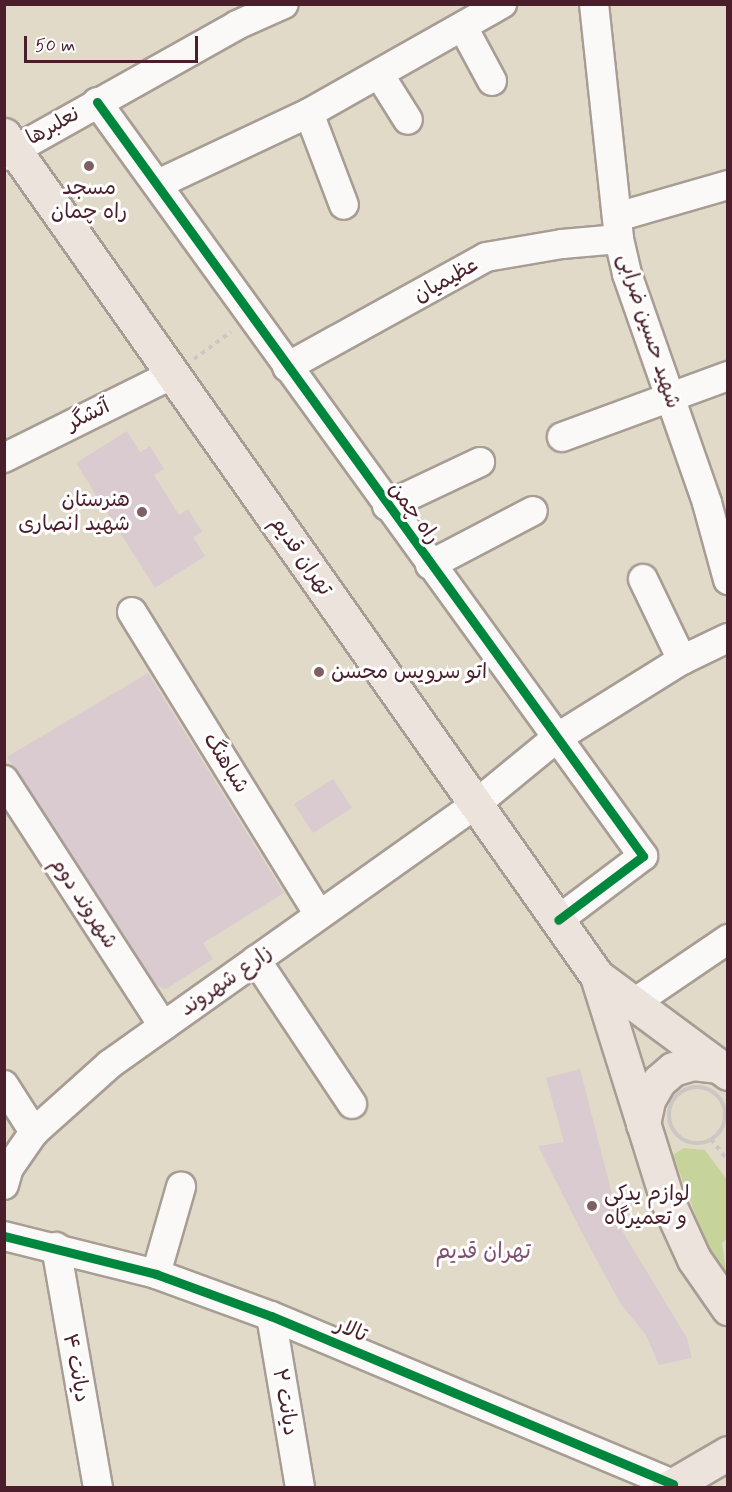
<!DOCTYPE html>
<html>
<head>
<meta charset="utf-8">
<style>
	body { margin:0 }
	#map { position:relative; width:732px; height:1492px; overflow:hidden; background:#e2dac8; font-family:Mynerve,"Playpen Sans Arabic",sans-serif }
	div>[style] { position:absolute }
	.green>* { inset:0; background:#c6d39a }
	.building>* { inset:0; background:#d9cbd0 }
	.path>* { height:4px; margin-top:-2px; transform-origin:0; background:repeating-linear-gradient(90deg,#ccc7c5 0 4.5px,transparent 0 9px) }
	.path>.ring { margin:-2px; padding:0; box-sizing:content-box; background:none; border:4px solid #ccc7c5; border-radius:50% }
	.roads { filter:drop-shadow(2px 0 #a79d94) drop-shadow(-2px 0 #a79d94) drop-shadow(0 2px #a79d94) drop-shadow(0 -2px #a79d94) }
	.minor>* { height:28px; margin:-14px; padding:0 14px; transform-origin:14px; border-radius:14px; background:#fbf9f7 }
	.major>* { height:33px; margin:-16.5px; padding:0 16.5px; transform-origin:16.5px; border-radius:16.5px; background:#ece4dc }
	.cycleway>* { height:9px; margin:-4.5px; padding:0 4.5px; transform-origin:4.5px; border-radius:4.5px; background:#00873e }
	.dots>* { width:16px; height:16px; translate:-50% -50%; box-sizing:border-box; border:3px solid #fff; border-radius:50% }
	span { translate:-50% -50%; white-space:nowrap; text-align:center; line-height:1.15; -webkit-text-stroke:6px #fff; paint-order:stroke }
	.street-label { font-size:21px; color:#4a1f2b }
	.poi-label { font-size:21px; color:#4a1f2b }
	.right { translate:-100% -50%; text-align:right }
	.left { translate:0 -50%; text-align:left }
	.neighbourhood-label { font-size:22px; color:#7e506e }
	.frame { position:absolute; inset:0; border:6px solid #4a1f2b; pointer-events:none }
	.scale { position:absolute; left:24px; top:36px; width:174px; height:27px; box-sizing:border-box; border:3px solid #4a1f2b; border-top:0; padding-left:8px; font-size:18px; line-height:21px; white-space:nowrap; color:#4a1f2b; -webkit-text-stroke:4px #fff; paint-order:stroke }
</style>
</head>
<body>
<div id="map">
	<div class="green">
		<i style="clip-path:polygon(684px 1148px,705px 1150px,727px 1180px,727px 1239px,722px 1243px,727px 1278px,707px 1245px,673px 1155px)"></i>
	</div>
	<div class="building">
		<i style="clip-path:polygon(127px 431px,140px 452px,150px 446px,164px 469px,154px 475px,179px 515px,188px 509px,202px 532px,193px 537px,205px 556px,155px 588px,76px 463px)"></i>
		<i style="clip-path:polygon(148px 673px,284px 893px,203px 943px,213px 959px,166px 989px,156px 985px,7px 757px)"></i>
		<i style="clip-path:polygon(333px 779px,352px 808px,313px 833px,294px 804px)"></i>
		<i style="clip-path:polygon(580px 1069px,621px 1229px,687px 1338px,692px 1358px,659px 1365px,646px 1335px,620px 1303px,579px 1227px,538px 1146px,564px 1142px,546px 1078px)"></i>
	</div>
	<div class="path">
		<i style="left:194px;top:359px;width:46px;rotate:-36.1deg"></i>
		<i class="ring" style="left:669px;top:1087px;width:52px;height:52px"></i>
		<i style="left:711px;top:1139px;width:28px;rotate:52deg"></i>
	</div>
	<div class="roads">
		<div class="minor">
			<i style="left:594px;top:4px;width:236px;rotate:83.9deg"></i>
			<i style="left:619px;top:239px;width:36px;rotate:77deg"></i>
			<i style="left:627px;top:274px;width:243px;rotate:70.7deg"></i>
			<i style="left:707px;top:503px;width:80px;rotate:74.7deg"></i>
			<i style="left:464px;top:29px;width:59px;rotate:61.7deg"></i>
			<i style="left:379px;top:74px;width:54px;rotate:57.8deg"></i>
			<i style="left:97px;top:102px;width:931px;rotate:54.09deg"></i>
			<i style="left:643px;top:856px;width:106px;rotate:143deg"></i>
			<i style="left:309px;top:113px;width:98px;rotate:69.2deg"></i>
			<i style="left:4px;top:156px;width:267px;rotate:-29.3deg"></i>
			<i style="left:237px;top:25px;width:51px;rotate:-24.1deg"></i>
			<i style="left:158px;top:184px;width:167px;rotate:-25.2deg"></i>
			<i style="left:309px;top:113px;width:222px;rotate:-29.5deg"></i>
			<i style="left:617px;top:217px;width:116px;rotate:-16.1deg"></i>
			<i style="left:287px;top:367px;width:227px;rotate:-28.9deg"></i>
			<i style="left:486px;top:257px;width:77px;rotate:-9.7deg"></i>
			<i style="left:562px;top:244px;width:57px;rotate:-5deg"></i>
			<i style="left:562px;top:437px;width:177px;rotate:-20.2deg"></i>
			<i style="left:4px;top:458px;width:189px;rotate:-26.4deg"></i>
			<i style="left:387px;top:506px;width:103px;rotate:-25.3deg"></i>
			<i style="left:430px;top:565px;width:116px;rotate:-27.7deg"></i>
			<i style="left:643px;top:579px;width:90px;rotate:64.3deg"></i>
			<i style="left:132px;top:612px;width:356px;rotate:58.3deg"></i>
			<i style="left:4px;top:780px;width:293px;rotate:57.1deg"></i>
			<i style="left:256px;top:960px;width:173px;rotate:56.3deg"></i>
			<i style="left:634px;top:1003px;width:114px;rotate:-34.2deg"></i>
			<i style="left:4px;top:1085px;width:56px;rotate:57.4deg"></i>
			<i style="left:4px;top:1185px;width:18px;rotate:-74deg"></i>
			<i style="left:9px;top:1168px;width:44px;rotate:-55.2deg"></i>
			<i style="left:34px;top:1132px;width:102px;rotate:-41.8deg"></i>
			<i style="left:110px;top:1064px;width:449px;rotate:-35.4deg"></i>
			<i style="left:476px;top:804px;width:102px;rotate:-39.4deg"></i>
			<i style="left:555px;top:739px;width:150px;rotate:-31.9deg"></i>
			<i style="left:682px;top:660px;width:51px;rotate:-25.6deg"></i>
			<i style="left:4px;top:1236px;width:157px;rotate:14deg"></i>
			<i style="left:156px;top:1274px;width:122px;rotate:20.1deg"></i>
			<i style="left:271px;top:1316px;width:436px;rotate:22.7deg"></i>
			<i style="left:56px;top:1247px;width:245px;rotate:80.1deg"></i>
			<i style="left:156px;top:1274px;width:91px;rotate:-74deg"></i>
			<i style="left:271px;top:1316px;width:174px;rotate:80.4deg"></i>
		</div>
		<div class="major">
			<i style="left:4px;top:135px;width:1029px;rotate:54.81deg"></i>
			<i style="left:597px;top:976px;width:163px;rotate:36.5deg"></i>
			<i style="left:597px;top:976px;width:235px;rotate:72.6deg"></i>
			<i style="left:667px;top:1200px;width:65px;rotate:65.4deg"></i>
			<i style="left:694px;top:1259px;width:60px;rotate:55.2deg"></i>
			<i style="left:643px;top:1124px;width:25px;rotate:-78deg"></i>
			<i style="left:648px;top:1100px;width:22px;rotate:-60deg"></i>
			<i style="left:659px;top:1081px;width:18px;rotate:-41deg"></i>
			<i style="left:673px;top:1069px;width:21px;rotate:-17deg"></i>
			<i style="left:693px;top:1063px;width:24px;rotate:7deg"></i>
			<i style="left:668px;top:1488px;width:69px;rotate:-30.3deg"></i>
		</div>
	</div>
	<div class="cycleway">
		<i style="left:97px;top:102px;width:931px;rotate:54.09deg"></i>
		<i style="left:643px;top:856px;width:106px;rotate:143deg"></i>
		<i style="left:4px;top:1236px;width:157px;rotate:14deg"></i>
		<i style="left:156px;top:1274px;width:122px;rotate:20.1deg"></i>
		<i style="left:271px;top:1316px;width:436px;rotate:22.7deg"></i>
	</div>
	<div class="dots">
		<i style="left:89px;top:166px;background:#7f6062"></i>
		<i style="left:142px;top:512px;background:#7f6062"></i>
		<i style="left:319px;top:672px;background:#7f6062"></i>
		<i style="left:592px;top:1206px;background:#7f6062"></i>
	</div>
	<div class="street-label">
		<span style="left:53px;top:126px;rotate:-29deg">نعلبرها</span>
		<span style="left:446px;top:280px;rotate:-29deg">عظیمیان</span>
		<span style="left:649px;top:331px;rotate:72deg">شهید حسین ضرابی</span>
		<span style="left:88px;top:415px;rotate:-26deg">آتشگر</span>
		<span style="left:414px;top:513px;rotate:54deg">راه چمن</span>
		<span style="left:301px;top:556px;rotate:55deg">تهران قدیم</span>
		<span style="left:226px;top:763px;rotate:58deg">شباهنگ</span>
		<span style="left:84px;top:903px;rotate:57deg">شهروند دوم</span>
		<span style="left:226px;top:981px;rotate:-35deg">زارع شهروند</span>
		<span style="left:351px;top:1330px;rotate:23deg">تالار</span>
		<span style="left:76px;top:1368px;rotate:79deg">دیانت ۴</span>
		<span style="left:285px;top:1402px;rotate:80deg">دیانت ۲</span>
	</div>
	<div class="poi-label">
		<span style="left:89px;top:200px">مسجد<br>راه چمان</span>
		<span class="right" style="left:130px;top:512px">هنرستان<br>شهید انصاری</span>
		<span class="left" style="left:331px;top:672px">اتو سرویس محسن</span>
		<span class="left" style="left:604px;top:1206px">لوازم یدکی<br>و تعمیرگاه</span>
	</div>
	<div class="neighbourhood-label">
		<span style="left:483px;top:1253px">تهران قدیم</span>
	</div>
	<div class="frame"></div>
	<div class="scale">50 m</div>
</div>
</body>
</html>
